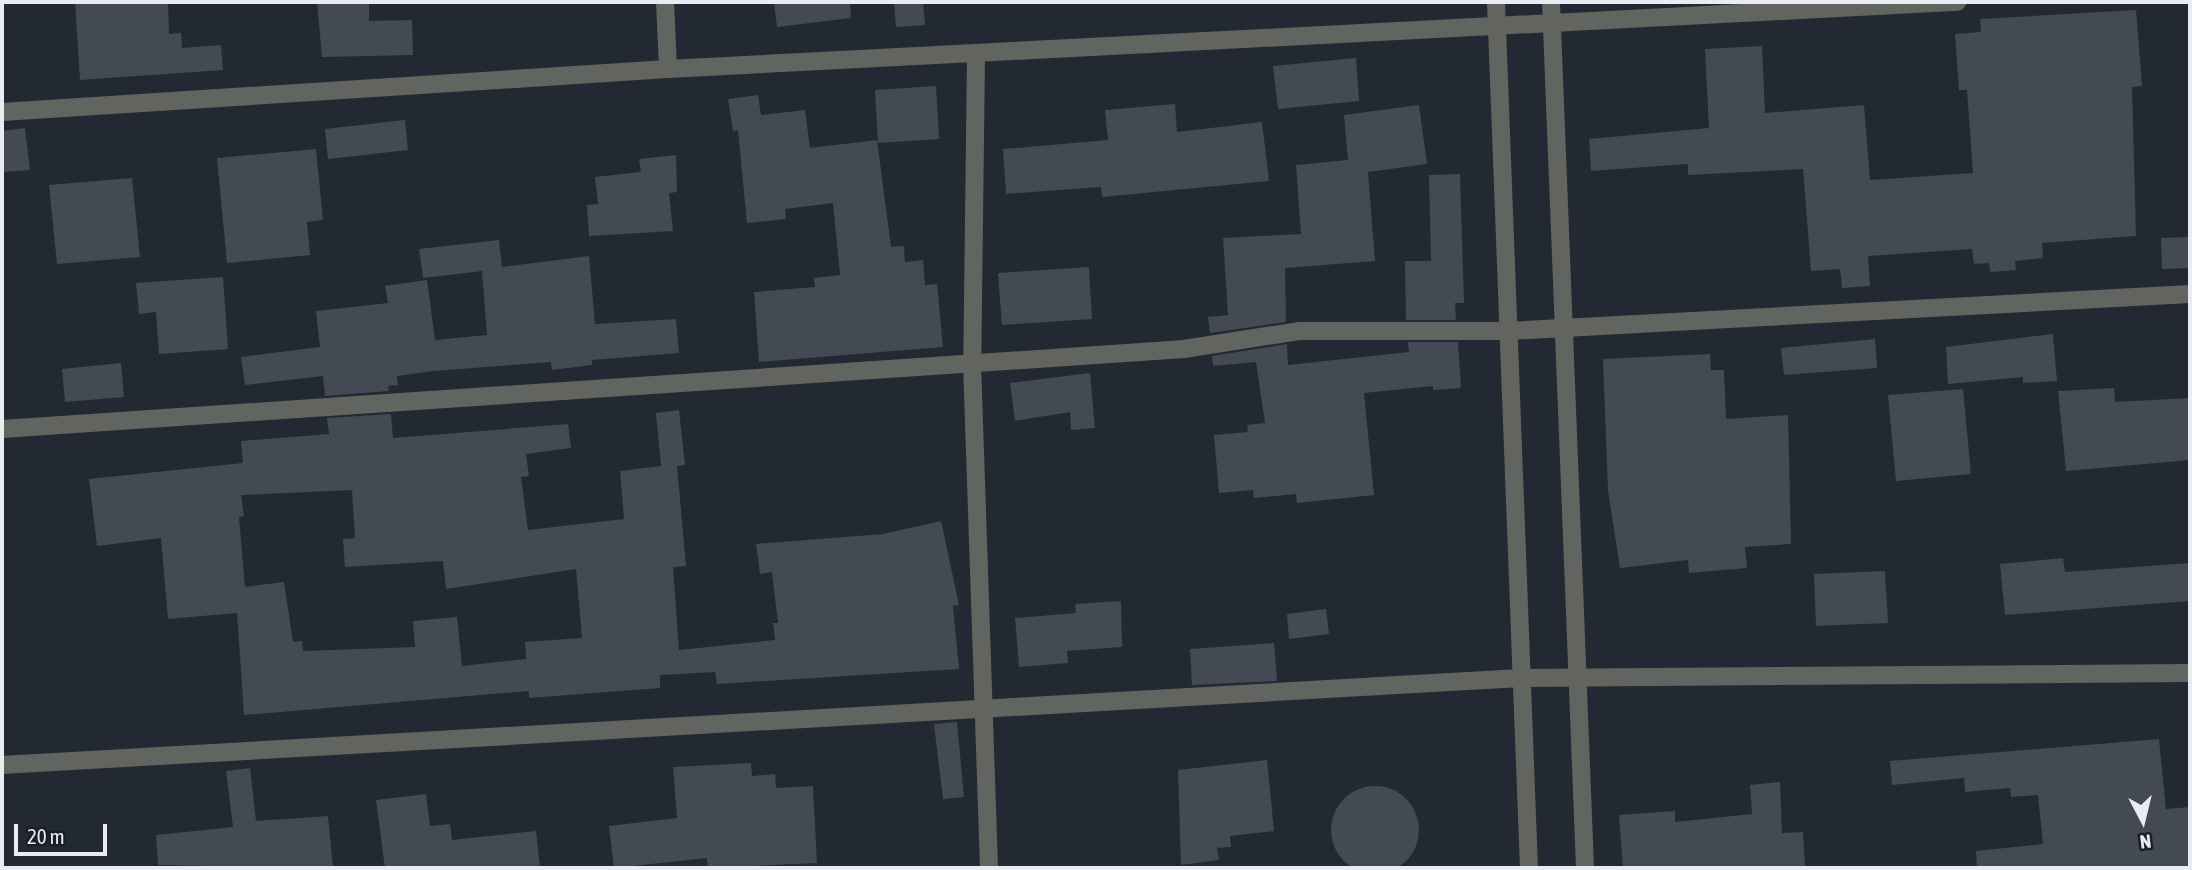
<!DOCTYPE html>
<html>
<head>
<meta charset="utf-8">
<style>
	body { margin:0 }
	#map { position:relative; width:2192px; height:870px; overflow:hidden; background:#232932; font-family:"Asap Condensed",sans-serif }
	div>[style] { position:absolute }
	.building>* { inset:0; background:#434a54 }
	.round { border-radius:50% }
	.minor>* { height:18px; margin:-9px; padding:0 9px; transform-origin:9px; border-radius:9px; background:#62655f }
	span { translate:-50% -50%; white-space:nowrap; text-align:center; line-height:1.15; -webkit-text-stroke:5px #191f28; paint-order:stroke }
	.frame { position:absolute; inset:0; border:4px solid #e9edf3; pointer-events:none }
	.north { position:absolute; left:2108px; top:786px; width:70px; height:70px; -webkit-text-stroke:5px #191f28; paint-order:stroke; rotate:173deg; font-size:19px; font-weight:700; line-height:28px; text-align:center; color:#e9edf3 }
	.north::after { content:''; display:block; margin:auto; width:24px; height:32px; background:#e9edf3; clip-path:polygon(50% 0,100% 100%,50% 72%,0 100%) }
	.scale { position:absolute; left:14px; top:824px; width:93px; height:32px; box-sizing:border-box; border:4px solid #e9edf3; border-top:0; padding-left:9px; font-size:21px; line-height:24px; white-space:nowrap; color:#e9edf3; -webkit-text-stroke:5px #191f28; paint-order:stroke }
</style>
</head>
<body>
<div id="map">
	<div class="building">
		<i style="clip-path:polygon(75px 2px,168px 2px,169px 34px,181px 33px,182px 48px,221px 45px,223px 70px,80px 80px)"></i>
		<i style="clip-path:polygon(317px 2px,369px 2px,369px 21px,412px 20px,413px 55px,322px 57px)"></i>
		<i style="clip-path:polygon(774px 2px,850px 2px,851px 18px,777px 27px)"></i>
		<i style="clip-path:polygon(894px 2px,923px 2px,925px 25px,896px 27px)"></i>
		<i style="clip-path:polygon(2136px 10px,2142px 86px,2132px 87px,2136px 236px,2042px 243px,2043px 258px,2015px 261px,2016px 270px,1990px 272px,1989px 263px,1974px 264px,1972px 249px,1868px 256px,1870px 286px,1842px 288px,1840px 269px,1811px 271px,1803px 169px,1688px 175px,1688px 164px,1591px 171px,1589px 139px,1709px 128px,1705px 49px,1762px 46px,1765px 113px,1864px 105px,1870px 180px,1973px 173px,1967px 90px,1959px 90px,1955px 34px,1981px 32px,1980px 19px)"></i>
		<i style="clip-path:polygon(1356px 58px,1359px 101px,1278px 109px,1273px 66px)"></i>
		<i style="clip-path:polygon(936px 86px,939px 139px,878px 143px,875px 90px)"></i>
		<i style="clip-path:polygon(758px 95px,761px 115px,805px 110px,810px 148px,877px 140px,891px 247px,904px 246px,905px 262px,923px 260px,925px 285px,937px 284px,943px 347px,759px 362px,754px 292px,815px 287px,814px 278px,840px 275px,833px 203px,785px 209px,786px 219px,747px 223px,738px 130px,733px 131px,728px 99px)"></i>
		<i style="clip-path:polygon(1175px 104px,1177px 132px,1262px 122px,1269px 181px,1102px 197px,1101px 187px,1006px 194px,1003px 149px,1108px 140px,1105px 110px)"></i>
		<i style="clip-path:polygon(1419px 105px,1427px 164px,1368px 172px,1375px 261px,1285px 268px,1286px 322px,1210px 333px,1208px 317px,1228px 315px,1223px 238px,1301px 234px,1296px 165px,1348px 160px,1344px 115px)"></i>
		<i style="clip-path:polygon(405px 120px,408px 150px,328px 159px,325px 129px)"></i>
		<i style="clip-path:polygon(25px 128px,30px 170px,2px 172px,2px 131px)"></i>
		<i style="clip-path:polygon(316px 149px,323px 220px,307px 222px,310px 255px,227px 263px,217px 158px)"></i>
		<i style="clip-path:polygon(676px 155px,677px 192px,669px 193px,673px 231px,589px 236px,587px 205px,598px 204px,595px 177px,641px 172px,639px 159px)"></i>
		<i style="clip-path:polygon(1460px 174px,1464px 303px,1455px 303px,1456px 320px,1406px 320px,1405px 261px,1431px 261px,1429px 175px)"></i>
		<i style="clip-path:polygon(132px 178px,140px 257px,57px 264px,49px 185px)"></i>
		<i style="clip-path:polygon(2190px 237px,2190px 268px,2162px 269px,2161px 238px)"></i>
		<i style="clip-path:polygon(499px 240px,502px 267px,589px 256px,595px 324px,676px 319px,679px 353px,592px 360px,592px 365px,552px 370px,551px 362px,433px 371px,397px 376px,398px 385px,388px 386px,389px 391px,325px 396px,323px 376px,245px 385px,241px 357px,320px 347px,316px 311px,388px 303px,385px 286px,427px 280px,435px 340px,487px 335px,482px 271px,423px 278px,419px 249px)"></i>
		<i style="clip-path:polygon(1089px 267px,1092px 319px,1002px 325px,998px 273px)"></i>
		<i style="clip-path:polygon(223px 277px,228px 349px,159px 354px,156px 312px,139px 314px,136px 283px)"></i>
		<i style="clip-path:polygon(2053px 334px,2057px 381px,2023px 383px,2023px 377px,1948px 384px,1946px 347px)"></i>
		<i style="clip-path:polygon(1875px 339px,1877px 368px,1784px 375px,1781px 348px)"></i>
		<i style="clip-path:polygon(1408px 342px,1458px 342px,1461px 388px,1433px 390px,1433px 386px,1364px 393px,1374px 495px,1297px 503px,1296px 494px,1254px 498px,1253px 490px,1219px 493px,1214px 435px,1248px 432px,1247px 425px,1265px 423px,1256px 362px,1213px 366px,1212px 356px,1287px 344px,1288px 365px,1409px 352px)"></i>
		<i style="clip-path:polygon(1710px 354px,1711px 370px,1724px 370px,1726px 419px,1788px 415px,1791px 544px,1745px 547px,1747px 568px,1689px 573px,1688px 560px,1620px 568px,1608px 491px,1603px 359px)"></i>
		<i style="clip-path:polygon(121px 363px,124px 397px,65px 402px,62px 369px)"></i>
		<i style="clip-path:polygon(1090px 373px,1095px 428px,1071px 430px,1070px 412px,1015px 421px,1010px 383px)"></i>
		<i style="clip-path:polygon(2114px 388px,2115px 402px,2190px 398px,2190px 460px,2066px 471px,2058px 391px)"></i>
		<i style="clip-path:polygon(1963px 389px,1971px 474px,1896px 481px,1888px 395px)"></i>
		<i style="clip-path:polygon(evenodd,679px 410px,685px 465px,677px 466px,686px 566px,673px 567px,679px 650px,775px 640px,773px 623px,778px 623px,772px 572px,760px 574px,756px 544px,883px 534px,941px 521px,959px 605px,953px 606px,959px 669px,717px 684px,715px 672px,660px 675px,660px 688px,529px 698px,529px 691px,244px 715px,237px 613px,168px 619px,161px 538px,97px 546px,89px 479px,243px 463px,241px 441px,329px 434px,327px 418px,391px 414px,393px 438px,568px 424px,571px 448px,526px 454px,529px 476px,521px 477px,528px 530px,624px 519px,620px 471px,661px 466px,656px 413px,679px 410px,352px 490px,355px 538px,343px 539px,345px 567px,443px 561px,446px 589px,576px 569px,582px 638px,525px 642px,526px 659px,462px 666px,457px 617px,413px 621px,415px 647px,303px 651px,302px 641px,293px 642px,284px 582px,245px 587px,239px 517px,244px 516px,241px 495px,352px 490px)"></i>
		<i style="clip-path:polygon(2063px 558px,2065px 572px,2190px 563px,2190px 601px,2005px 615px,2000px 564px)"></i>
		<i style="clip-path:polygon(1885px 571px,1888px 623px,1816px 626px,1814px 574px)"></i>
		<i style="clip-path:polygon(1121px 601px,1122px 647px,1067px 651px,1068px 663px,1019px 667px,1015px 618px,1076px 613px,1075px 604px)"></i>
		<i style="clip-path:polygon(1326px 609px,1329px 634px,1289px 639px,1287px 614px)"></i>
		<i style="clip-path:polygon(1274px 643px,1277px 681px,1192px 685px,1190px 649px)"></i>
		<i style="clip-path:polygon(957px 722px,964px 797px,943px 799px,934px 724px)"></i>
		<i style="clip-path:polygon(2159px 739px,2166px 809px,2190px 807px,2190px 868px,1977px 868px,1976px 851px,2043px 844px,2038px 795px,2011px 797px,2010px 788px,1965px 792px,1964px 778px,1892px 785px,1890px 761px)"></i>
		<i style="clip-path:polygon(1267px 760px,1274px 831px,1230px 836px,1231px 847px,1217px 848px,1219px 860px,1181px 865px,1178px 770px)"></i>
		<i style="clip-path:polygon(751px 763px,752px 776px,775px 774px,776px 788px,813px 786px,817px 863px,708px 868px,707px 858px,614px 868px,609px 826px,677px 818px,673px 767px)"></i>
		<i style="clip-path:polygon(250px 768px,256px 821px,328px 816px,333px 868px,158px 865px,156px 835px,233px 827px,226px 771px)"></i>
		<i style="clip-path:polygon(1780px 782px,1782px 833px,1803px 832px,1805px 868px,1623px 868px,1619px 815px,1675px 811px,1675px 822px,1752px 814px,1750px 785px)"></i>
		<i class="round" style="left:1331px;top:786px;width:88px;height:88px"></i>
		<i style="clip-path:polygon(426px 794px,430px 826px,450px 824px,452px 840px,536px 831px,540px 868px,385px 868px,376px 800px)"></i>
	</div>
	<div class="minor">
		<i style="left:665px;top:2px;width:67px;rotate:87.4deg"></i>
		<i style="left:1496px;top:2px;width:867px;rotate:87.82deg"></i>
		<i style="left:1551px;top:2px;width:867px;rotate:87.75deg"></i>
		<i style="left:976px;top:56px;width:307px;rotate:90.7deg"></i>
		<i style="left:972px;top:363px;width:505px;rotate:88.07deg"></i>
		<i style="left:2px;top:112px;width:667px;rotate:-3.69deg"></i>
		<i style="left:668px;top:69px;width:1291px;rotate:-2.98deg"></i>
		<i style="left:2px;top:429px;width:1185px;rotate:-3.87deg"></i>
		<i style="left:1184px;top:349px;width:116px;rotate:-8.9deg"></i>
		<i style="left:1299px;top:331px;width:209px"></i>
		<i style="left:1508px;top:331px;width:683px;rotate:-3.11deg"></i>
		<i style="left:2px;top:765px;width:1521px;rotate:-3.28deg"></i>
		<i style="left:1521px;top:678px;width:669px;rotate:-0.43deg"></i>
	</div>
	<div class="frame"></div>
	<div class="north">N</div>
	<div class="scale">20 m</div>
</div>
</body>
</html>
